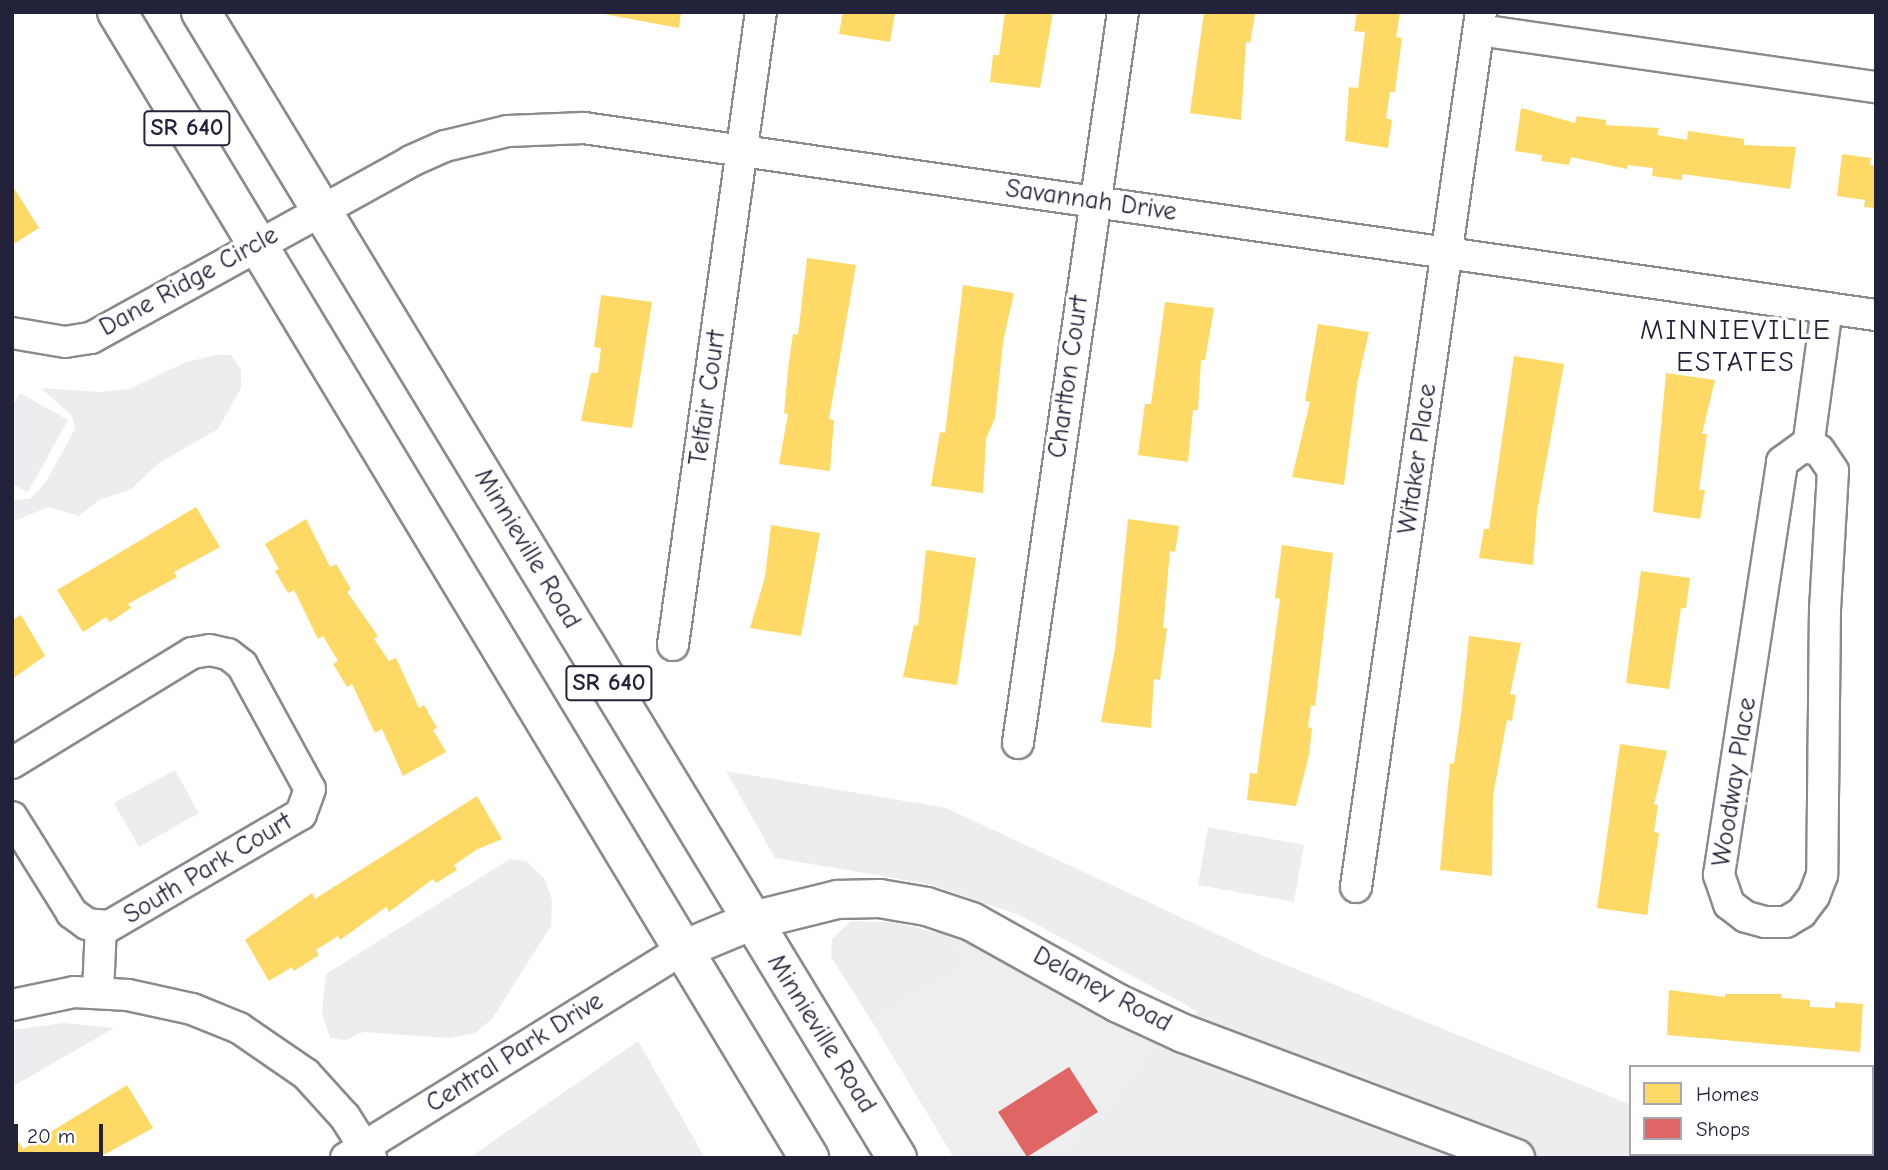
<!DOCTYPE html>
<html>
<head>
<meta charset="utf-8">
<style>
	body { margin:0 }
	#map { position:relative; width:1888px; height:1170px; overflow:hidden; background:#fff; font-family:"Comic Neue",sans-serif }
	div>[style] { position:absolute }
	.built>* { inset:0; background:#eeeeef }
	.green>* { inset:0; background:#ededef }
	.homes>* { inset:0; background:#ffd966 }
	.shops>* { inset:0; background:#e06666 }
	.roads { filter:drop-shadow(2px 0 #8a8a8f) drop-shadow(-2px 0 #8a8a8f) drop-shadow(0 2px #8a8a8f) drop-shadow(0 -2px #8a8a8f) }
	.minor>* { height:30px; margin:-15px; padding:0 15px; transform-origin:15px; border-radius:15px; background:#fff }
	.tertiary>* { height:37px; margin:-18.5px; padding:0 18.5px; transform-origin:18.5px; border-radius:18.5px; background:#fff }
	.primary>* { height:38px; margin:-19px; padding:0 19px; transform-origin:19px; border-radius:19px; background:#fff }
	span { translate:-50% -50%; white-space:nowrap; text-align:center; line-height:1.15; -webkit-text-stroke:7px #fff; paint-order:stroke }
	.shield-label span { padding:2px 5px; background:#fff; border:2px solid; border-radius:5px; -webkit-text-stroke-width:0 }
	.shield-label { font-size:24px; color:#22223b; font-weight:700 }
	.street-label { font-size:26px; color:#22223b }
	.neighbourhood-label { font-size:28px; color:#22223b; letter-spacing:2px }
	.frame { position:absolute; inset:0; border:14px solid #22223b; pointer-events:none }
	.legend { position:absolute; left:1629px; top:1065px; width:245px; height:91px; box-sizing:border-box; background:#fff; border:2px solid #a7a7b1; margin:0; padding:9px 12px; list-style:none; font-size:21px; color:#22223b }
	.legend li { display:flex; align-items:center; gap:14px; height:35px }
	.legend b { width:35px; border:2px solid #a7a7b1 }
	.scale { position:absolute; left:14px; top:1124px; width:89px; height:32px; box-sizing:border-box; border:4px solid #22223b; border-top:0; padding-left:9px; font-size:21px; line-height:24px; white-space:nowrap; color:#22223b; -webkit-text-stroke:5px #fff; paint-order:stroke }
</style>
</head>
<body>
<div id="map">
	<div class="built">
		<i style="clip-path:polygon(956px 937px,1166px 1046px,1061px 1158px,954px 1158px,871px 1020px,965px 966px)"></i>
	</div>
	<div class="green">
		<i style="clip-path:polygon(215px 355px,231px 355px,241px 370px,241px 388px,218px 429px,159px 463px,130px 490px,99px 500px,79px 516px,48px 507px,12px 522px,12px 500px,30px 499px,46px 482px,75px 429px,72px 416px,41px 388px,101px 392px,129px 389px,184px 363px)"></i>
		<i style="clip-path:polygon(20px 393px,68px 420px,28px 492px,12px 484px,12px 407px)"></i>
		<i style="clip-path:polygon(175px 770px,199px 813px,139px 847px,114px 803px)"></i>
		<i style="clip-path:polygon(726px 771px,946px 808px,1266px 957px,1631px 1105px,1631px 1154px,1872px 1154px,1872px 1129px,1876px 1158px,1061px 1158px,1197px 1011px,1019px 915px,929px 884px,775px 858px)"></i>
		<i style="clip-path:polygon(1208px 827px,1304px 845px,1294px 902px,1198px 885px)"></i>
		<i style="clip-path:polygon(510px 859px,526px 861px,544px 878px,552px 900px,551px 926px,492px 1019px,475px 1033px,449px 1038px,363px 1032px,346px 1040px,330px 1038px,322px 1013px,326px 974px)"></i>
		<i style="clip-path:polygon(851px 921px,893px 922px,956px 937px,965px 966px,871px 1020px,831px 957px,832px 939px)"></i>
		<i style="clip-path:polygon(63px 1023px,114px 1028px,12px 1087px,12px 1030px)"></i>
		<i style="clip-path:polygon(638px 1041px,705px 1158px,469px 1158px)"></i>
	</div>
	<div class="homes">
		<i style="clip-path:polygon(593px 12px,681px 12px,679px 28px)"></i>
		<i style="clip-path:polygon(843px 12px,895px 13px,890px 42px,839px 34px)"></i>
		<i style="clip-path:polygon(1005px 12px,1053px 12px,1040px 88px,990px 82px,993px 55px,999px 55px)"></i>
		<i style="clip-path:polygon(1204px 12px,1255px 14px,1250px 43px,1246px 42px,1241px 120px,1190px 113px)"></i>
		<i style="clip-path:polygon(1357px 12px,1400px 12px,1396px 37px,1402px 38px,1395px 92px,1390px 92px,1386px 118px,1392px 120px,1388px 148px,1345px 141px,1349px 87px,1358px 88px,1365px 32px,1354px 31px)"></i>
		<i style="clip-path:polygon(1521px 108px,1575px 123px,1577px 116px,1606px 120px,1606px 125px,1659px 128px,1657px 135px,1687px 140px,1688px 131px,1744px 139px,1744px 145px,1796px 147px,1790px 189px,1682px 174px,1682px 180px,1652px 176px,1653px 168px,1628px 165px,1627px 169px,1571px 157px,1569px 165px,1541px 161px,1542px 155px,1515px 151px)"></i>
		<i style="clip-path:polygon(1842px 154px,1871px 158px,1870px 165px,1876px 166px,1876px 208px,1864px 207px,1865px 200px,1837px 196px)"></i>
		<i style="clip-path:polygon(12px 185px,39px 228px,12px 245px)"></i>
		<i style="clip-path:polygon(807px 258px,856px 265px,829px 419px,834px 420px,830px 471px,779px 464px,788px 414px,784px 413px,789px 361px,793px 334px,798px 335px)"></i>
		<i style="clip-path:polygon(963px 285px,1014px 293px,1003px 342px,995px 418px,986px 439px,983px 493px,931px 486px,940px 432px,945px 433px)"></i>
		<i style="clip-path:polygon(601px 295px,652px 302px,632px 428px,581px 421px,591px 373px,598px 373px,601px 348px,594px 347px)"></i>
		<i style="clip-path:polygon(1165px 302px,1214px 308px,1205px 360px,1201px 360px,1198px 410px,1193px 410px,1188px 462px,1138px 455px,1145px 404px,1151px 404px)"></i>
		<i style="clip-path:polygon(1318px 324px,1369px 332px,1357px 384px,1344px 485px,1292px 477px,1310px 402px,1305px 401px)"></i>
		<i style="clip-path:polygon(1514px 356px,1564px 364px,1537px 512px,1533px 565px,1479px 558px,1484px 529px,1489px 529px)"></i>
		<i style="clip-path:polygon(1666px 373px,1715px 380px,1702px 434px,1707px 434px,1699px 490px,1705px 490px,1700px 519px,1653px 512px)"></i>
		<i style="clip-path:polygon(196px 507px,220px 547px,174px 572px,177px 577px,128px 604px,131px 608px,110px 622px,106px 617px,83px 632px,57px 590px)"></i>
		<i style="clip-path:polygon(306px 519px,330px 567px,336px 564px,351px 589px,347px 592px,378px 636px,374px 639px,389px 661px,396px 658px,419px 708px,424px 705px,437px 728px,433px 730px,446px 752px,403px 776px,382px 729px,375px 733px,352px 684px,347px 687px,333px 664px,338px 661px,323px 636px,318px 639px,294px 590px,288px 593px,275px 571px,279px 569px,265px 544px)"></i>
		<i style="clip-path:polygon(1128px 519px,1179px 526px,1175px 552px,1170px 551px,1163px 628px,1167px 628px,1160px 680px,1154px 679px,1151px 728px,1101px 722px,1115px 649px)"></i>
		<i style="clip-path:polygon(771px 525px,820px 533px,801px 636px,750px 628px,765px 577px)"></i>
		<i style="clip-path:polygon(1282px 545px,1333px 553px,1315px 706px,1311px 705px,1308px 727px,1312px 728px,1309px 755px,1296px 806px,1247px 800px,1250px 773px,1257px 774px,1280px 599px,1275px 598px)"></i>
		<i style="clip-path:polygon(926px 550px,976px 558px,957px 685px,903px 677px,914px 625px,918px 626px)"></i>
		<i style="clip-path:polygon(1641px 571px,1690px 578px,1686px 608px,1681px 608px,1669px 689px,1626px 683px)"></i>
		<i style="clip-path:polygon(21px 615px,45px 656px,12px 679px,12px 620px)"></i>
		<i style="clip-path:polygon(1469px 636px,1521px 643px,1510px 694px,1516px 695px,1512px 721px,1507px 720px,1493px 795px,1492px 876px,1440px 870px,1450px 763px,1454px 764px,1461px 714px)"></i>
		<i style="clip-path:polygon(1620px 744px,1667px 751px,1654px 804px,1658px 805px,1654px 832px,1659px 833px,1647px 915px,1597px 908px)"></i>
		<i style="clip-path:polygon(477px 796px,502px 839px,476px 850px,454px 865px,457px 870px,436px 883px,433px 879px,389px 912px,386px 907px,340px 940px,338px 936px,316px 950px,319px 955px,294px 971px,292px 967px,269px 981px,245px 940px,312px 893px,315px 899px)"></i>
		<i style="clip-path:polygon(1669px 990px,1725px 997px,1725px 994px,1782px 994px,1781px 998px,1810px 1000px,1810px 1007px,1835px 1008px,1835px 1002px,1863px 1004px,1860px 1052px,1667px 1035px)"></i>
		<i style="clip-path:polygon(127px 1085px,153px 1128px,98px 1158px,12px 1158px,12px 1146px,19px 1142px,23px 1149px)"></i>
	</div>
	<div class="shops">
		<i style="clip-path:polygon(1069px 1067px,1098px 1112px,1027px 1157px,998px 1112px)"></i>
	</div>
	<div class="roads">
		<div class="minor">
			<i style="left:1479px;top:30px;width:401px;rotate:8.2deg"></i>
			<i style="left:12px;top:333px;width:54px;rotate:9.6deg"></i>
			<i style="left:65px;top:342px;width:26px;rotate:-9deg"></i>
			<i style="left:91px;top:338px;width:366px;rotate:-28.9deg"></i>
			<i style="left:411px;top:161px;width:37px;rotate:-24deg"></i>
			<i style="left:445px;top:146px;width:65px;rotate:-13.4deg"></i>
			<i style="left:508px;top:131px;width:76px;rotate:-2.3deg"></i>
			<i style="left:584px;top:128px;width:1305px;rotate:8.24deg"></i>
			<i style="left:1803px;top:447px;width:16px;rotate:11deg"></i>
			<i style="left:1819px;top:450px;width:25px;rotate:56deg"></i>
			<i style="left:1833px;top:471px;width:137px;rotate:93.3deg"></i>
			<i style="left:1825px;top:608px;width:267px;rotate:90.6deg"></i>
			<i style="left:1822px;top:875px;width:22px;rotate:111deg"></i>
			<i style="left:1814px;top:896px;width:21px;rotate:127deg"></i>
			<i style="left:1801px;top:913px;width:17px;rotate:149deg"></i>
			<i style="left:1786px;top:922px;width:21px;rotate:180deg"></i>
			<i style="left:1765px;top:922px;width:20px;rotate:-165deg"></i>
			<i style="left:1746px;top:917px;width:21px;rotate:-143deg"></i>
			<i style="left:1729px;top:904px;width:31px;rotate:-109deg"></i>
			<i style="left:1719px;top:875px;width:418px;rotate:-81.3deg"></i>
			<i style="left:1782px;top:462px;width:26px;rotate:-36deg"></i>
			<i style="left:1808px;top:447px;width:140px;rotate:-82.2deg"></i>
			<i style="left:673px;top:645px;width:639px;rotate:-82.09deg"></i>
			<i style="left:1018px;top:743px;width:739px;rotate:-81.83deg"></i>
			<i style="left:12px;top:763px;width:211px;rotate:-31.4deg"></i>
			<i style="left:192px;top:653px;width:18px;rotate:-9deg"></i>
			<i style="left:210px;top:650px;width:18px;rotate:13deg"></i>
			<i style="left:228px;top:654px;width:18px;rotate:38deg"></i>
			<i style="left:242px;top:665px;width:141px;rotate:61.3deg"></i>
			<i style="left:310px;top:789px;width:27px;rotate:110deg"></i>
			<i style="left:301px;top:814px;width:222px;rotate:149.7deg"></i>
			<i style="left:109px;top:926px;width:22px;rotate:-175deg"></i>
			<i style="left:87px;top:924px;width:19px;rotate:-144deg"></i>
			<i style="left:72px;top:913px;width:113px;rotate:-122deg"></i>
			<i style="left:1356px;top:887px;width:884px;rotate:-81.87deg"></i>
			<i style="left:98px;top:992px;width:65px;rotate:-87.4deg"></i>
			<i style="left:12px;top:1005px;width:63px;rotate:-11.8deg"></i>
			<i style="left:74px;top:992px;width:54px;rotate:3.2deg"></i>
			<i style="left:128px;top:995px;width:66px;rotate:12.3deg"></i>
			<i style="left:192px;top:1009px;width:51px;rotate:22deg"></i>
			<i style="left:239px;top:1028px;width:81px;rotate:34.5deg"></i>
			<i style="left:306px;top:1074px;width:58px;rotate:47.8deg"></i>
			<i style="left:345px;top:1117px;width:49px;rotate:57.6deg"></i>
			<i style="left:346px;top:1158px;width:399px;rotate:-31.8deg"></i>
		</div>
		<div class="tertiary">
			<i style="left:685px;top:948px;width:73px;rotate:-22.7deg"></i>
			<i style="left:752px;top:920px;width:88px;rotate:-13.9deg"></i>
			<i style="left:837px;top:899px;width:42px;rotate:-1.4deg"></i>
			<i style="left:879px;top:898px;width:48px;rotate:9.7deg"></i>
			<i style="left:926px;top:906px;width:47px;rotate:18.4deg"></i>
			<i style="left:971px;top:921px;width:168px;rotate:29.2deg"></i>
			<i style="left:1118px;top:1003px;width:72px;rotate:24.8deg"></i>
			<i style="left:1183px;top:1033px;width:355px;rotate:20.6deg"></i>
		</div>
		<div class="primary">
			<i style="left:117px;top:12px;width:1339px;rotate:58.87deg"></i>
			<i style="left:201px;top:12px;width:1341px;rotate:58.73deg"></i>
		</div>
	</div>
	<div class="shield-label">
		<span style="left:187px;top:128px">SR 640</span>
		<span style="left:609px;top:683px">SR 640</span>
	</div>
	<div class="street-label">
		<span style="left:1091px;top:201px;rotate:8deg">Savannah Drive</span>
		<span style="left:189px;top:282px;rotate:-29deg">Dane Ridge Circle</span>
		<span style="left:1069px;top:377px;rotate:-82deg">Charlton Court</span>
		<span style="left:708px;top:398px;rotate:-82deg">Telfair Court</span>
		<span style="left:1418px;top:459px;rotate:-82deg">Witaker Place</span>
		<span style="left:527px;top:549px;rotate:59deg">Minnieville Road</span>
		<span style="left:1735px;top:782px;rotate:-81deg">Woodway Place</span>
		<span style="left:208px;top:869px;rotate:-31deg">South Park Court</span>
		<span style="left:1102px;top:990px;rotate:28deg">Delaney Road</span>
		<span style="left:821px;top:1034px;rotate:58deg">Minnieville Road</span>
		<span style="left:515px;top:1053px;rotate:-32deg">Central Park Drive</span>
	</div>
	<div class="neighbourhood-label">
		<span style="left:1736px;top:346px">MINNIEVILLE<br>ESTATES</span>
	</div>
	<div class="frame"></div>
	<ul class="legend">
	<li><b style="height:19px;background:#ffd966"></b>Homes</li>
	<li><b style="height:19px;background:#e06666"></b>Shops</li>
	</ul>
	<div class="scale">20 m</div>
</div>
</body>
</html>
